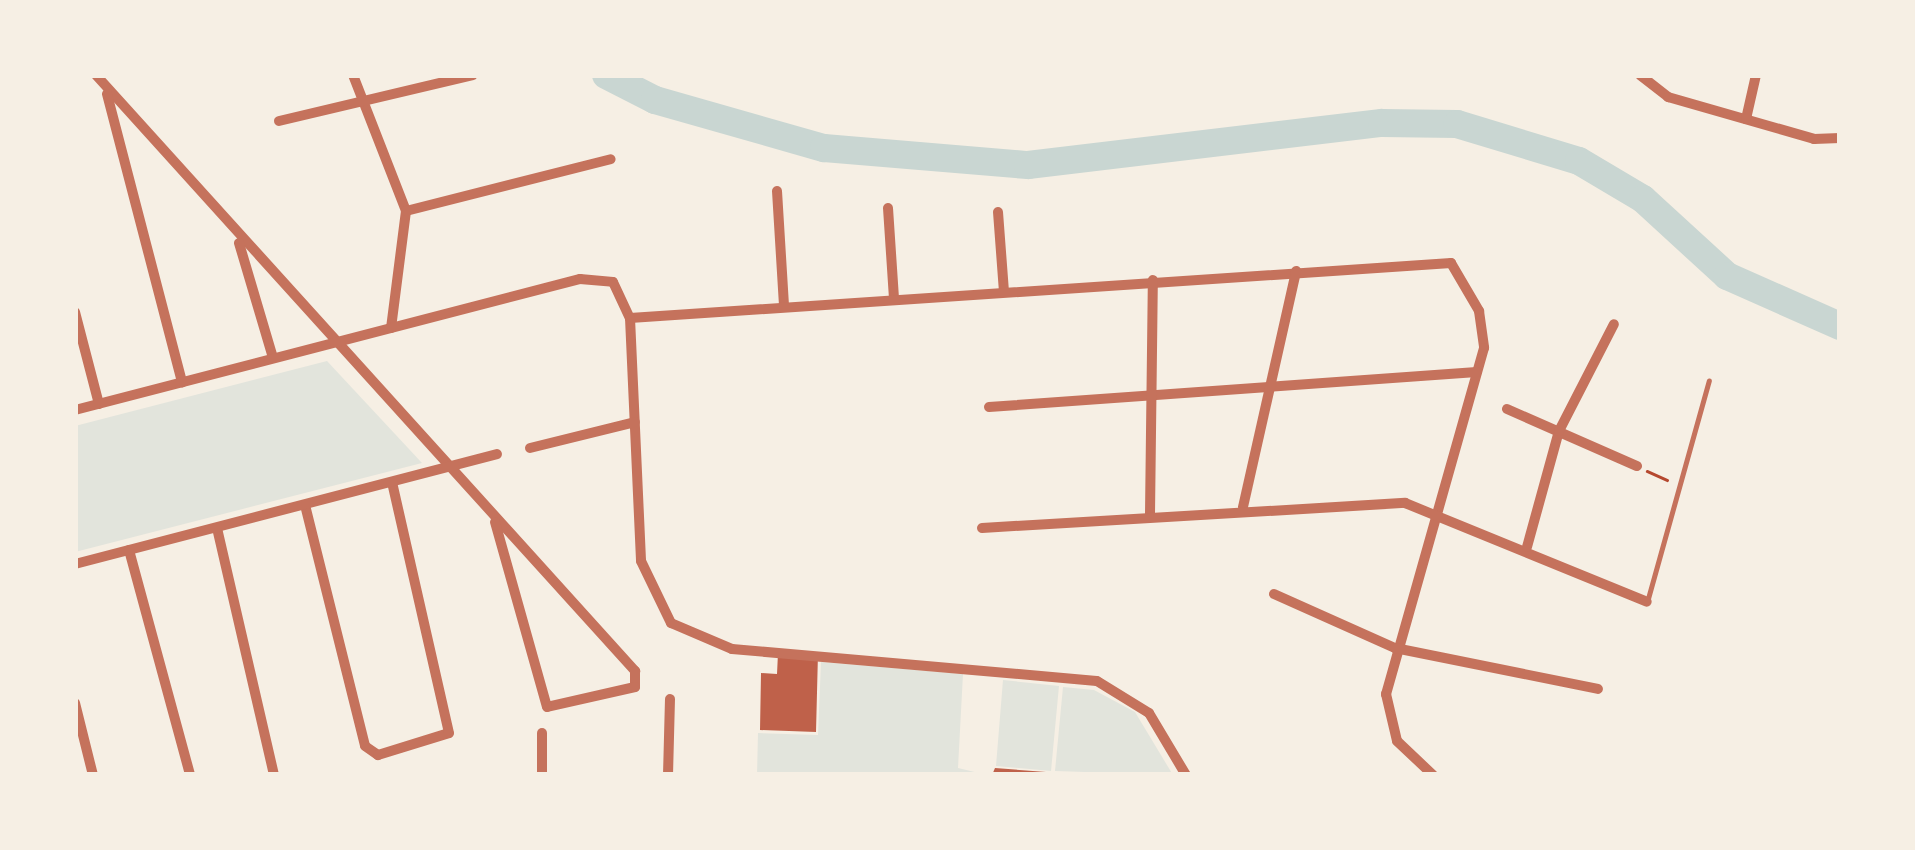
<!DOCTYPE html>
<html>
<head>
<meta charset="utf-8">
<style>
	body { margin:0 }
	#map { position:relative; width:1915px; height:850px; overflow:hidden; background:#f6efe4; font-family:"Archivo Narrow",sans-serif }
	div>[style] { position:absolute }
	.green>* { inset:0; background:#e2e4dc }
	.river>* { height:28px; margin:-14px; padding:0 14px; transform-origin:14px; border-radius:14px; background:#c9d6d2 }
	.building>* { inset:0; background:#bf614a }
	.path>* { height:2.5px; margin:-1.25px; padding:0 1.25px; transform-origin:1.25px; border-radius:1.25px; background:#b5482f }
	.service>* { height:5px; margin:-2.5px; padding:0 2.5px; transform-origin:2.5px; border-radius:2.5px; background:#c5725c }
	.minor>* { height:10px; margin:-5px; padding:0 5px; transform-origin:5px; border-radius:5px; background:#c5725c }
	span { translate:-50% -50%; white-space:nowrap; text-align:center; line-height:1.15; -webkit-text-stroke:8px #f6efe4; paint-order:stroke }
	.frame { position:absolute; inset:0; border:78px solid #f6efe4; pointer-events:none }
</style>
</head>
<body>
<div id="map">
	<div class="green">
		<i style="clip-path:polygon(327px 361px,422px 463px,75px 552px,75px 426px)"></i>
		<i style="clip-path:polygon(821px 662px,963px 674px,958px 768px,987px 775px,757px 775px,758px 733px,818px 735px)"></i>
		<i style="clip-path:polygon(1003px 680px,1059px 686px,1051px 771px,996px 766px)"></i>
		<i style="clip-path:polygon(1063px 687px,1094px 690px,1135px 712px,1173px 775px,1055px 771px)"></i>
	</div>
	<div class="river">
		<i style="left:606px;top:75px;width:55px;rotate:27deg"></i>
		<i style="left:655px;top:100px;width:176px;rotate:15.9deg"></i>
		<i style="left:824px;top:148px;width:205px;rotate:4.8deg"></i>
		<i style="left:1028px;top:165px;width:356px;rotate:-6.8deg"></i>
		<i style="left:1382px;top:123px;width:75px;rotate:0.8deg"></i>
		<i style="left:1457px;top:124px;width:127px;rotate:16.9deg"></i>
		<i style="left:1579px;top:161px;width:74px;rotate:30.7deg"></i>
		<i style="left:1643px;top:199px;width:114px;rotate:42.5deg"></i>
		<i style="left:1727px;top:276px;width:124px;rotate:23.9deg"></i>
	</div>
	<div class="building">
		<i style="clip-path:polygon(778px 653px,818px 653px,816px 732px,760px 730px,761px 673px,777px 674px)"></i>
		<i style="clip-path:polygon(995px 768px,1046px 772px,1046px 775px,992px 775px)"></i>
	</div>
	<div class="path">
		<i style="left:1647px;top:471px;width:22px;rotate:24deg"></i>
	</div>
	<div class="service">
		<i style="left:1647px;top:602px;width:230px;rotate:-74.4deg"></i>
	</div>
	<div class="minor">
		<i style="left:96px;top:75px;width:804px;rotate:47.87deg"></i>
		<i style="left:635px;top:671px;width:16px;rotate:90deg"></i>
		<i style="left:635px;top:687px;width:90px;rotate:167.2deg"></i>
		<i style="left:547px;top:707px;width:192px;rotate:-105.7deg"></i>
		<i style="left:353px;top:75px;width:146px;rotate:68.7deg"></i>
		<i style="left:406px;top:211px;width:118px;rotate:97.3deg"></i>
		<i style="left:1640px;top:75px;width:36px;rotate:38deg"></i>
		<i style="left:1668px;top:97px;width:152px;rotate:16deg"></i>
		<i style="left:1814px;top:139px;width:26px;rotate:-2deg"></i>
		<i style="left:107px;top:94px;width:298px;rotate:75.4deg"></i>
		<i style="left:1746px;top:119px;width:45px;rotate:-77.2deg"></i>
		<i style="left:279px;top:121px;width:199px;rotate:-13.3deg"></i>
		<i style="left:777px;top:191px;width:116px;rotate:86.5deg"></i>
		<i style="left:888px;top:208px;width:91px;rotate:86.2deg"></i>
		<i style="left:406px;top:211px;width:211px;rotate:-14.2deg"></i>
		<i style="left:998px;top:212px;width:79px;rotate:85.7deg"></i>
		<i style="left:239px;top:243px;width:120px;rotate:73.5deg"></i>
		<i style="left:75px;top:312px;width:95px;rotate:75.4deg"></i>
		<i style="left:630px;top:318px;width:823px;rotate:-3.83deg"></i>
		<i style="left:1451px;top:263px;width:56px;rotate:59.7deg"></i>
		<i style="left:1479px;top:311px;width:37px;rotate:82deg"></i>
		<i style="left:1484px;top:348px;width:360px;rotate:105.8deg"></i>
		<i style="left:1386px;top:694px;width:48px;rotate:76.8deg"></i>
		<i style="left:1397px;top:741px;width:50px;rotate:43.4deg"></i>
		<i style="left:989px;top:407px;width:489px;rotate:-4.1deg"></i>
		<i style="left:1507px;top:409px;width:142px;rotate:23.7deg"></i>
		<i style="left:75px;top:410px;width:522px;rotate:-14.54deg"></i>
		<i style="left:580px;top:279px;width:33px;rotate:5deg"></i>
		<i style="left:613px;top:282px;width:40px;rotate:65deg"></i>
		<i style="left:630px;top:318px;width:243px;rotate:87.4deg"></i>
		<i style="left:641px;top:561px;width:69px;rotate:64.2deg"></i>
		<i style="left:671px;top:623px;width:66px;rotate:23.1deg"></i>
		<i style="left:732px;top:649px;width:366px;rotate:5deg"></i>
		<i style="left:1097px;top:681px;width:61px;rotate:31.6deg"></i>
		<i style="left:1149px;top:713px;width:72px;rotate:59.2deg"></i>
		<i style="left:530px;top:448px;width:108px;rotate:-13.9deg"></i>
		<i style="left:305px;top:505px;width:248px;rotate:76deg"></i>
		<i style="left:365px;top:746px;width:16px;rotate:35deg"></i>
		<i style="left:378px;top:755px;width:74px;rotate:-17.2deg"></i>
		<i style="left:449px;top:733px;width:256px;rotate:-102.8deg"></i>
		<i style="left:1243px;top:507px;width:242px;rotate:-77.3deg"></i>
		<i style="left:1150px;top:514px;width:234px;rotate:-89.3deg"></i>
		<i style="left:217px;top:528px;width:253px;rotate:77deg"></i>
		<i style="left:982px;top:528px;width:424px;rotate:-3.4deg"></i>
		<i style="left:1405px;top:503px;width:261px;rotate:22.2deg"></i>
		<i style="left:1527px;top:547px;width:120px;rotate:-74.6deg"></i>
		<i style="left:1559px;top:431px;width:120px;rotate:-62.8deg"></i>
		<i style="left:129px;top:550px;width:233px;rotate:74.8deg"></i>
		<i style="left:75px;top:564px;width:436px;rotate:-14.6deg"></i>
		<i style="left:1274px;top:594px;width:133px;rotate:24.1deg"></i>
		<i style="left:1395px;top:648px;width:207px;rotate:11.4deg"></i>
		<i style="left:75px;top:703px;width:74px;rotate:76deg"></i>
		<i style="left:542px;top:775px;width:42px;rotate:-90deg"></i>
		<i style="left:668px;top:775px;width:76px;rotate:-88.5deg"></i>
	</div>
	<div class="frame"></div>
</div>
</body>
</html>
